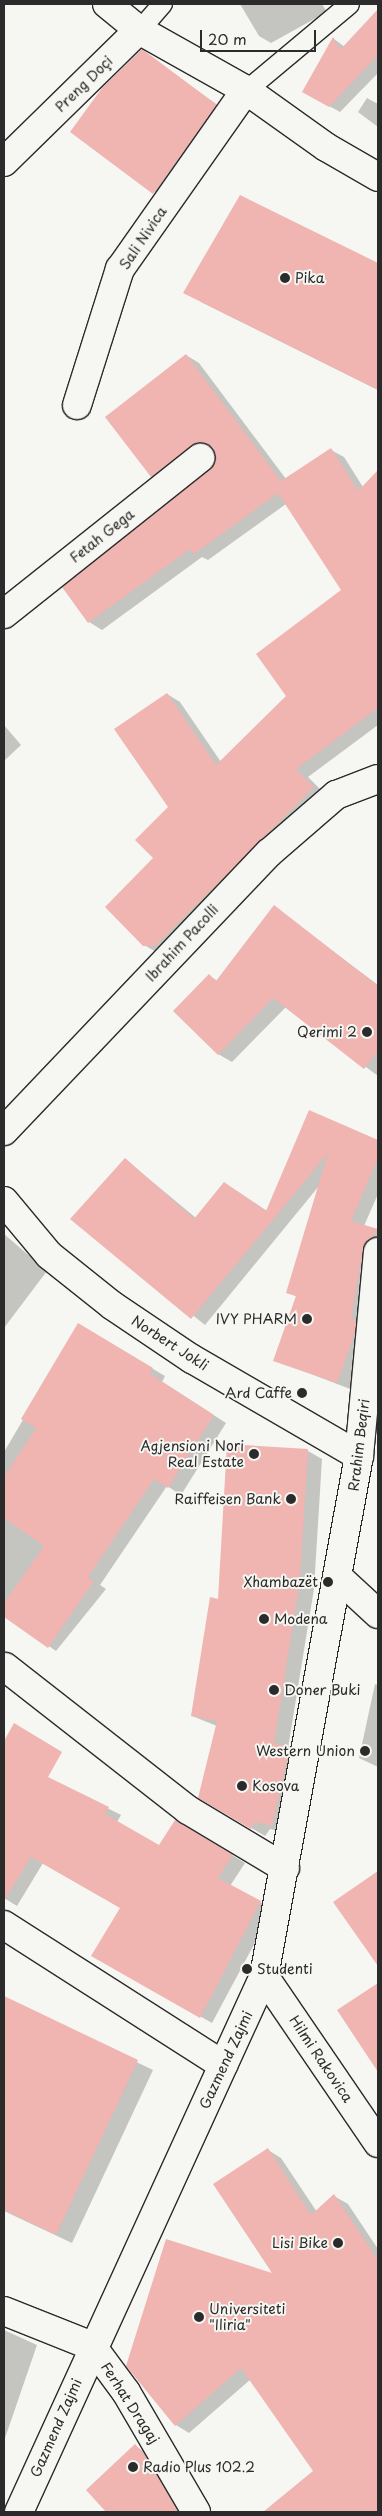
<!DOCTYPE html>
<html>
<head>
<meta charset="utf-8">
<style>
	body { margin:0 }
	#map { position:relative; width:382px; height:2516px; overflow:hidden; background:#f6f6f2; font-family:"Playpen Sans",sans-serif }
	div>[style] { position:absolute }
	.shadow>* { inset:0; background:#0003 }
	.building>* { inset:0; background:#f0b4b1 }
	.roads { filter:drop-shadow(1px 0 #2b2b2b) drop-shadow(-1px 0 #2b2b2b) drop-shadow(0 1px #2b2b2b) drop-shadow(0 -1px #2b2b2b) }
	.lane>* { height:19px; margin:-9.5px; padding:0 9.5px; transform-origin:9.5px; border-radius:9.5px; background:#f6f6f2 }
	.street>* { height:28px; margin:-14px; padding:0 14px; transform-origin:14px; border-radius:14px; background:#f6f6f2 }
	.secondary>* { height:28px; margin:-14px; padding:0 14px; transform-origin:14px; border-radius:14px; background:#f6f6f2 }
	.dots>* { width:14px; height:14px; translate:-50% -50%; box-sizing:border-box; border:2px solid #f6f6f2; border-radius:50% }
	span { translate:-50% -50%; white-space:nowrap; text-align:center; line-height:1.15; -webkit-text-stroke:4px #f6f6f2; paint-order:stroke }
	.street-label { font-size:14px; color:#2b2b2b }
	.poi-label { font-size:14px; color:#2b2b2b }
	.left { translate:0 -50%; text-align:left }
	.right { translate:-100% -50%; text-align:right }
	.frame { position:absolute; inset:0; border:5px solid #2b2b2b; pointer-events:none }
	.scale { position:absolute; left:200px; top:30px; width:116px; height:22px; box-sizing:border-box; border:2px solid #2b2b2b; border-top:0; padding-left:6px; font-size:15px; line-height:18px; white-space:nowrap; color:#2b2b2b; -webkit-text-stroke:4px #f6f6f2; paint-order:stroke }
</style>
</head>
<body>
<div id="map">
	<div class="shadow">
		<i style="clip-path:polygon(240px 4px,322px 4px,327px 12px,271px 43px,259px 36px)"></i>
		<i style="clip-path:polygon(374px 15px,378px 17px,378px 73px,340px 112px,304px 92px,334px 39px,345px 47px)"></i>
		<i style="clip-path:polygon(142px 51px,230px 114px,169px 202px,71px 132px)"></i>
		<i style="clip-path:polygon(367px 98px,378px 104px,378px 127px,358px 112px)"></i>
		<i style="clip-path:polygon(240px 197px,378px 264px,378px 390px,201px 302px)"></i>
		<i style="clip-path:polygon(186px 355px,199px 363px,286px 479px,331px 450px,344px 457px,363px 487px,378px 472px,378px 725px,308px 777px,327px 796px,158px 953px,144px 945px,155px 858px,169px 808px,167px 694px,180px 702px,221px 762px,288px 696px,343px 591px,286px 504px,208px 560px,202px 557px,102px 630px,89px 622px,211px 471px,217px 456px,211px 449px,165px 483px,152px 476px)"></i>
		<i style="clip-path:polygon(4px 725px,21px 745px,4px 761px)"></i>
		<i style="clip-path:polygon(274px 907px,378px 985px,378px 1076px,286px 1007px,232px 1062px,218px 1054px,209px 976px,218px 981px)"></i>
		<i style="clip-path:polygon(310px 1112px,378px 1142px,378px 1194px,364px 1226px,378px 1231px,378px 1253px,367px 1340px,350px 1389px,275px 1360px,297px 1297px,288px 1292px,319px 1186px,205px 1325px,72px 1219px,125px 1159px,196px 1218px,237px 1191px,267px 1211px)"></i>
		<i style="clip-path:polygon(4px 1234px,47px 1271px,4px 1328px)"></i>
		<i style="clip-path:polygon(79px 1325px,165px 1376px,162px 1382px,226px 1423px,181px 1495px,167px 1486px,100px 1585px,106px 1589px,56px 1651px,4px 1615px,4px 1452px)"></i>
		<i style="clip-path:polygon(308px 1451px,322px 1459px,314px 1589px,288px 1748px,304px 1757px,286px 1833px,270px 1829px,265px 1836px,199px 1797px,217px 1726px,192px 1716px,219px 1600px)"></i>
		<i style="clip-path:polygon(375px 1684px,378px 1685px,378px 1767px,359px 1758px)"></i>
		<i style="clip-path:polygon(28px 1768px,121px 1815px,117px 1822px,159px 1846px,188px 1828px,245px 1863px,230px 1886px,273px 1909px,212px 2023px,93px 1955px,121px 1908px,43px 1863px,17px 1906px,4px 1898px,4px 1808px)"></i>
		<i style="clip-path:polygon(378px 1871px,378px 1963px,335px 1903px)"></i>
		<i style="clip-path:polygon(378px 1985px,378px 2064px,339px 2011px)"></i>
		<i style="clip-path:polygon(4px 1998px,153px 2070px,72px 2243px,4px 2211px)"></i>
		<i style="clip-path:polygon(268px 2150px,281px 2158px,317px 2212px,334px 2196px,348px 2204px,378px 2249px,378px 2512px,290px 2512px,280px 2499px,315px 2471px,251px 2379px,189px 2433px,176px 2425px,275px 2275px)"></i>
		<i style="clip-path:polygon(4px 2330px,37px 2345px,4px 2441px)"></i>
		<i style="clip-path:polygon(135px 2446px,148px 2454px,186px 2512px,108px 2512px,88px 2491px)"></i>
	</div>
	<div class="building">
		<i style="clip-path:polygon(378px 9px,378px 55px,329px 107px,302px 92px,333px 37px,340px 50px)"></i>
		<i style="clip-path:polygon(142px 49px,217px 105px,153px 194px,70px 132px,102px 88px)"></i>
		<i style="clip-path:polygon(240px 195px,378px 263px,378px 390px,183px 293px)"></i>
		<i style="clip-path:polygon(186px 354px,281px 481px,331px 448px,358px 491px,378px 470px,378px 708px,296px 769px,314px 787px,155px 946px,143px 946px,105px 907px,153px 858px,135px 840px,168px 807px,114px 729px,167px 693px,216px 765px,286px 696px,256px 654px,341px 590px,278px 493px,194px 554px,190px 549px,88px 623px,62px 587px,214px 464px,212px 448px,197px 443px,151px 477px,105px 417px)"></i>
		<i style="clip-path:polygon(274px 905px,378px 986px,378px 1051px,364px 1069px,273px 998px,218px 1055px,173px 1011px,209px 974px,216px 981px)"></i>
		<i style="clip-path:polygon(309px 1110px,378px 1140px,378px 1158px,351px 1221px,378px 1229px,363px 1250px,351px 1319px,356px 1320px,355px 1332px,337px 1383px,273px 1361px,296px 1296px,286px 1293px,328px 1153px,191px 1319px,70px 1219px,125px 1158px,194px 1219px,224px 1182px,266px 1211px)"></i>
		<i style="clip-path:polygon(78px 1323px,153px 1368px,149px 1373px,214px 1415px,168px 1488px,154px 1479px,88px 1577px,94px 1581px,48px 1648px,4px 1617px,4px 1603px,44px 1546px,4px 1518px,4px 1477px,36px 1428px,21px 1419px)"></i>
		<i style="clip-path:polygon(227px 1444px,308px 1449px,300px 1580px,274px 1743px,290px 1747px,272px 1826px,255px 1822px,251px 1829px,198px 1798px,217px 1721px,191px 1716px,210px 1597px,218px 1599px)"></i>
		<i style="clip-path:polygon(14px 1723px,62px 1752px,48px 1777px,109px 1807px,105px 1814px,159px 1845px,175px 1820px,233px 1855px,218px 1878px,261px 1901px,200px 2018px,91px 1956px,120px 1908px,31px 1857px,4px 1901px,4px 1741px)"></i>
		<i style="clip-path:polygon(378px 1871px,378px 1966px,333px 1902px)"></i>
		<i style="clip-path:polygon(378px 1983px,378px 2072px,337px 2010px)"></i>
		<i style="clip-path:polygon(4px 1996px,138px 2060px,56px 2235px,4px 2210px)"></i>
		<i style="clip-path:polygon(268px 2148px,311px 2215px,334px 2194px,378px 2260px,378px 2512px,263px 2512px,313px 2471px,241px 2368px,175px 2426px,126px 2366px,166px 2239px,272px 2273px,213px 2184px)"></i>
		<i style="clip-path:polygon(135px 2444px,145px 2455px,178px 2512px,106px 2512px,86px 2490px)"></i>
	</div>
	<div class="roads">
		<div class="lane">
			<i style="left:139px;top:30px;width:35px;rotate:-49deg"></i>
			<i style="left:246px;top:90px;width:134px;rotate:-39.9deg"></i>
		</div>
		<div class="street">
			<i style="left:107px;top:4px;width:41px;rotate:39.1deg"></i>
			<i style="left:139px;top:30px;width:123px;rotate:29.3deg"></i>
			<i style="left:246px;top:90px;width:98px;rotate:35.5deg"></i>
			<i style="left:326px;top:147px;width:60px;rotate:30deg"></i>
			<i style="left:4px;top:162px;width:189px;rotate:-44.4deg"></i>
			<i style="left:77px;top:405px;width:143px;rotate:-72.5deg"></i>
			<i style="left:120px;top:269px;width:219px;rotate:-54.9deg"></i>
			<i style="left:4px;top:614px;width:251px;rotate:-38.5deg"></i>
			<i style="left:4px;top:1131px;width:384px;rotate:-46.4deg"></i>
			<i style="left:269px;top:853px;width:89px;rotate:-40.9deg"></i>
			<i style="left:336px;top:795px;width:45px;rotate:-20.9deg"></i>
			<i style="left:4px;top:1201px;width:70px;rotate:50.2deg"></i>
			<i style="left:49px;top:1255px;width:82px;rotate:38.6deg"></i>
			<i style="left:113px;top:1306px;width:95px;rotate:33.9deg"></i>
			<i style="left:192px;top:1359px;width:193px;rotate:30.1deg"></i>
			<i style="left:339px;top:1578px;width:53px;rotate:42.7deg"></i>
			<i style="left:5px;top:1667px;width:232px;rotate:38deg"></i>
			<i style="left:188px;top:1810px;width:113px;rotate:30.9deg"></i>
			<i style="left:4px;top:1925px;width:260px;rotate:32.6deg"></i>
			<i style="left:264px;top:1976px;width:202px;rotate:55.7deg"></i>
			<i style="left:4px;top:2311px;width:95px;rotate:21.7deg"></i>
			<i style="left:92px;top:2346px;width:57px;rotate:53.5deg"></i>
			<i style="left:126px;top:2392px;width:139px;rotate:59.7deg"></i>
		</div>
		<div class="secondary">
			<i style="left:19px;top:2512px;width:589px;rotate:-65.44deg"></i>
			<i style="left:264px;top:1976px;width:529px;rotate:-79.65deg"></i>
			<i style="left:359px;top:1456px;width:205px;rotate:-84.7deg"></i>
		</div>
	</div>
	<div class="dots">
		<i style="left:285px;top:278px;background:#2b2b2b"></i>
		<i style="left:367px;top:1032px;background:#2b2b2b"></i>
		<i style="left:307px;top:1319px;background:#2b2b2b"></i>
		<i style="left:302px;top:1393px;background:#2b2b2b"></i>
		<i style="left:254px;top:1454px;background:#2b2b2b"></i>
		<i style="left:291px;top:1499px;background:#2b2b2b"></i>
		<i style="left:328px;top:1582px;background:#2b2b2b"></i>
		<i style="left:264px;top:1619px;background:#2b2b2b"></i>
		<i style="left:274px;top:1690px;background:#2b2b2b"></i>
		<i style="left:365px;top:1751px;background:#2b2b2b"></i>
		<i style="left:242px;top:1786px;background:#2b2b2b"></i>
		<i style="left:247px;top:1969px;background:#2b2b2b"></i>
		<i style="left:338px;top:2243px;background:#2b2b2b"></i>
		<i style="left:199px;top:2317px;background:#2b2b2b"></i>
		<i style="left:133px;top:2467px;background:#2b2b2b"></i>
	</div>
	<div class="street-label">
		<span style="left:84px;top:84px;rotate:-44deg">Preng Doçi</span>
		<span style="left:143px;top:238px;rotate:-56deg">Sali Nivica</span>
		<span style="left:102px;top:536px;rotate:-38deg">Fetah Gega</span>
		<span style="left:182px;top:943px;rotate:-47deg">Ibrahim Pacolli</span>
		<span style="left:170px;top:1343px;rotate:33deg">Norbert Jokli</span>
		<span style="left:359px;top:1445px;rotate:-83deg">Rrahim Beqiri</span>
		<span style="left:321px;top:2059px;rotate:56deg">Hilmi Rakovica</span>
		<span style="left:226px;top:2060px;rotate:-65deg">Gazmend Zajmi</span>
		<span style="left:130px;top:2403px;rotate:57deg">Ferhat Dragaj</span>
		<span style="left:56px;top:2428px;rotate:-66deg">Gazmend Zajmi</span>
	</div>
	<div class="poi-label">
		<span class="left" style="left:295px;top:278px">Pika</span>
		<span class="right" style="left:357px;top:1032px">Qerimi 2</span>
		<span class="right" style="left:297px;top:1319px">IVY PHARM</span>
		<span class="right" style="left:292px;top:1393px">Ard Caffe</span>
		<span class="right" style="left:244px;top:1454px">Agjensioni Nori<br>Real Estate</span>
		<span class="right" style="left:281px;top:1499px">Raiffeisen Bank</span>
		<span class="right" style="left:318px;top:1582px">Xhambazët</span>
		<span class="left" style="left:274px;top:1619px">Modena</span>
		<span class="left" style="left:284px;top:1690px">Doner Buki</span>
		<span class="right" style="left:355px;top:1751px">Western Union</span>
		<span class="left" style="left:252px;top:1786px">Kosova</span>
		<span class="left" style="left:257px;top:1969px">Studenti</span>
		<span class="right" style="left:328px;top:2243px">Lisi Bike</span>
		<span class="left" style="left:209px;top:2317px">Universiteti<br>"Iliria"</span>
		<span class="left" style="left:143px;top:2467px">Radio Plus 102.2</span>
	</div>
	<div class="frame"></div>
	<div class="scale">20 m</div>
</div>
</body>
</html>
